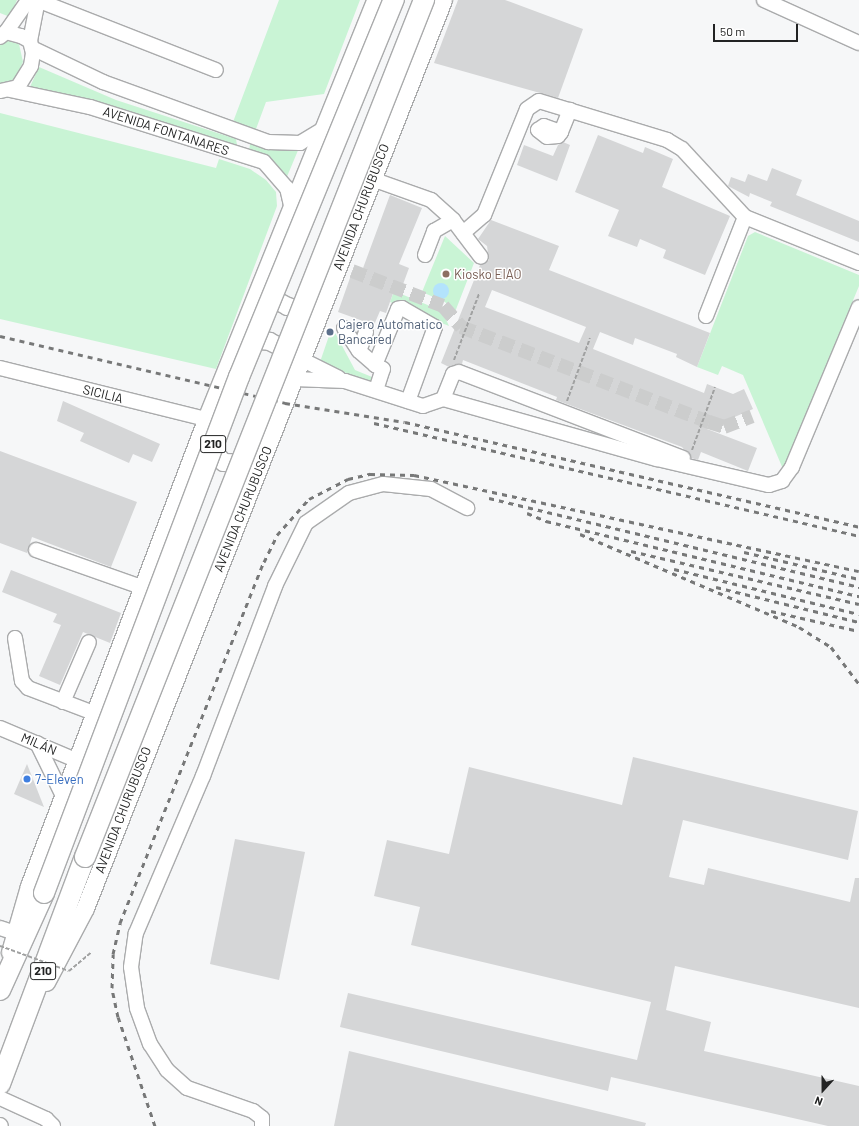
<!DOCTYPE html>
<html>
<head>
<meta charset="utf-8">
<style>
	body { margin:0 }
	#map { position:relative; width:859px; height:1126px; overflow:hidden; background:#f6f7f8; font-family:Barlow,sans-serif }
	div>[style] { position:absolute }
	.green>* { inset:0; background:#c9f4d5 }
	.water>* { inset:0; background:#b3e3fc }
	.round { border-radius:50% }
	.building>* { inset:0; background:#d5d6d7 }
	.minor-tunnel>* { height:14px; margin-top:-7px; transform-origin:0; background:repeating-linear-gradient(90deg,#cccdcd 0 14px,transparent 0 21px) }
	.path>* { height:2px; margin-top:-1px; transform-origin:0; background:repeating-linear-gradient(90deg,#a0a1a1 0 4px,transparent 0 6px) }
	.roads { filter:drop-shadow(1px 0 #aaabac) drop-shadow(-1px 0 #aaabac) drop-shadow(0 1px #aaabac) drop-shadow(0 -1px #aaabac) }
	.minor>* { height:14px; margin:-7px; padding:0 7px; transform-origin:7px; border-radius:7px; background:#fff }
	.major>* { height:17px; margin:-8.5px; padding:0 8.5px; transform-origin:8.5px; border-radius:8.5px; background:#fff }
	.highway>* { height:20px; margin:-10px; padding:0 10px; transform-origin:10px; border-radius:10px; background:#fff }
	.rail>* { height:3px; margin-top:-1.5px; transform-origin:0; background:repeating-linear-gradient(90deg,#777878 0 5px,transparent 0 10px) }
	.path-bridge>* { height:2px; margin-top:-1px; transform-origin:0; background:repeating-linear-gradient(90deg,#a0a1a1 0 4px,transparent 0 6px) }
	.bridges { filter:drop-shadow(1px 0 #aaabac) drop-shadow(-1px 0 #aaabac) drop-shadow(0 1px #aaabac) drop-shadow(0 -1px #aaabac) }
	.highway-bridge>* { height:20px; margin:-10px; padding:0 10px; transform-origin:10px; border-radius:10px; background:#fff }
	.dots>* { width:11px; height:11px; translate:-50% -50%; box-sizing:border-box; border:2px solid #fff; border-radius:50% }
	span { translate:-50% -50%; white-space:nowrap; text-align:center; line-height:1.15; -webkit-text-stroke:3px #fff; paint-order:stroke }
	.shield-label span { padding:1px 3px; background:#fff; border:1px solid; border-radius:3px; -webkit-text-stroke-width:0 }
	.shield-label { font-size:12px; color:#222323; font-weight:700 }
	.street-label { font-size:13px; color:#222323 }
	.education-label { font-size:13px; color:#785e54 }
	.left { translate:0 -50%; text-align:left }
	.service-label { font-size:13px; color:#4e5e75 }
	.shop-label { font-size:13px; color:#366cbe }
	.north { position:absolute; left:803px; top:1070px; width:40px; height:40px; -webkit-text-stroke:3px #fff; paint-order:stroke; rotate:201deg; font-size:11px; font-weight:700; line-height:16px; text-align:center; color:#222323 }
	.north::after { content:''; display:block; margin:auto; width:14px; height:18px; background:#222323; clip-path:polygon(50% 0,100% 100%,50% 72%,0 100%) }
	.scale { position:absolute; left:713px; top:24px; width:85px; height:18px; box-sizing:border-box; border:2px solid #222323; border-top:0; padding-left:5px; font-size:12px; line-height:14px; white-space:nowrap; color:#222323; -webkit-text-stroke:3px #fff; paint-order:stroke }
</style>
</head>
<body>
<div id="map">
	<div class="green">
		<i style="clip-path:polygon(0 0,17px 0,10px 17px,0 13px)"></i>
		<i style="clip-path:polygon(279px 0,360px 0,324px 94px,266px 102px,256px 129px,233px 122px)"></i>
		<i style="clip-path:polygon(8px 41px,19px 44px,23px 62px,14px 81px,0 88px,0 45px)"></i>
		<i style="clip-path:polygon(39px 67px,116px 100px,236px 139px,237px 145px,234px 147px,29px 89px)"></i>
		<i style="clip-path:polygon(0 113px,216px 168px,219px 159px,250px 169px,266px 180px,276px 192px,277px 206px,216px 369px,0 319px)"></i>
		<i style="clip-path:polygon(250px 144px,281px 150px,299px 148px,286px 179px,249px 152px)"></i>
		<i style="clip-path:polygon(755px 232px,859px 275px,859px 286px,783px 469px,743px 375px,722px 366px,718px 375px,697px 367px,748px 236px)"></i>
		<i style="clip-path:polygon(445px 236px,474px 263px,455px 312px,445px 302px,422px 292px)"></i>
		<i style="clip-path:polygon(394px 291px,442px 311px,449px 326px,390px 302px)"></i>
		<i style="clip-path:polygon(332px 327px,355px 370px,372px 377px,370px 383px,320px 362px)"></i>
	</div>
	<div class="water">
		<i class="round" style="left:433px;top:283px;width:16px;height:16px"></i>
	</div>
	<div class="building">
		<i style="clip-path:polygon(458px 0,505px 0,583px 29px,558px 98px,434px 63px)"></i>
		<i style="clip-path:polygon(598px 135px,643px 153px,645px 147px,673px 159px,662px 187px,730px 216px,705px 275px,663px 258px,666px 250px,640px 239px,637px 247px,608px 236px,619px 210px,575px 192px)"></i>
		<i style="clip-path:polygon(563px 142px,570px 145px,557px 181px,517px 165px,524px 145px,553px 156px,558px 145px)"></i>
		<i style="clip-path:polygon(772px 168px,802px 180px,796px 195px,859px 221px,859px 242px,770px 206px,772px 202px,750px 193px,749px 197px,728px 186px,731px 177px,745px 182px,748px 174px,767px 181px)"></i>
		<i style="clip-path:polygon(390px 195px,422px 208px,399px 264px,409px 268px,402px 287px,396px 285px,386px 313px,380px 311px,374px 325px,338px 312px,351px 275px,359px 279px)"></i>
		<i style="clip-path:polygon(evenodd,491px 220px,559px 246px,549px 270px,710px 333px,697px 367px,676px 357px,677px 354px,635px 338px,633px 345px,600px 332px,593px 349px,704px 393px,707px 384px,733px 394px,744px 389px,753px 409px,707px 429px,757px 448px,748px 471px,701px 452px,698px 460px,691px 458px,682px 447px,556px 400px,557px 397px,463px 360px,462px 364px,449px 367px,441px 363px,480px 265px,489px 260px,487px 246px,478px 239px,491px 220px,492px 290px,586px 327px,579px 343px,485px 307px,492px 290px)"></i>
		<i style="clip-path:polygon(63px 401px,160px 444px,152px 462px,133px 454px,129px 463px,80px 441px,84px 433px,57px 421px)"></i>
		<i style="clip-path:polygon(0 451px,137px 502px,111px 567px,32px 537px,27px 553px,0 543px)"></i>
		<i style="clip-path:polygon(11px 570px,121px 613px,110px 643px,83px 632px,60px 685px,39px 676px,61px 625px,53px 622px,57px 614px,2px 592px)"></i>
		<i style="clip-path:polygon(633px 757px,858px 811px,848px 860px,683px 820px,669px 877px,704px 885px,708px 868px,850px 902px,855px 878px,859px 878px,859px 1008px,675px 966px,666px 1010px,711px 1022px,704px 1051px,859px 1086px,859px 1126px,828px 1126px,611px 1077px,608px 1091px,340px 1027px,348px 993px,637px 1060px,651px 1002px,411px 945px,420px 907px,374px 896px,387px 840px,449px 854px,469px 767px,622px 805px)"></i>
		<i style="clip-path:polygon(27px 764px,44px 807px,14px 794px)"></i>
		<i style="clip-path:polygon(235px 839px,305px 852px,279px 980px,210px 964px)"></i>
		<i style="clip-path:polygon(349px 1051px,646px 1123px,645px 1126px,334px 1126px)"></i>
	</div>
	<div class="minor-tunnel">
		<i style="left:352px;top:271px;width:97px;rotate:21deg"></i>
		<i style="left:443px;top:306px;width:28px;rotate:49deg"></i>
		<i style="left:461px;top:327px;width:266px;rotate:21deg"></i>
		<i style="left:709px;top:422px;width:16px;rotate:18deg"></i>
		<i style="left:724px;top:427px;width:30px;rotate:-21deg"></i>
	</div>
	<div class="path">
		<i style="left:454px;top:360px;width:71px;rotate:-69.3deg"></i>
		<i style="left:567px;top:401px;width:67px;rotate:-69.9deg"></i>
		<i style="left:692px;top:450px;width:67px;rotate:-69.9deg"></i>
		<i style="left:69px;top:971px;width:30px;rotate:-40deg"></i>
	</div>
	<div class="roads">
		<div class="minor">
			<i style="left:37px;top:0;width:192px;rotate:21.4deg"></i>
			<i style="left:764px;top:0;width:104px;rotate:24.4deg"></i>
			<i style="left:6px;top:32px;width:39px;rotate:-55deg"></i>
			<i style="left:0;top:37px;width:8px;rotate:-40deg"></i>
			<i style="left:6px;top:32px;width:16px;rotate:15deg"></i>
			<i style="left:21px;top:36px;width:10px;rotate:29deg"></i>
			<i style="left:30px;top:41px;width:12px;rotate:76deg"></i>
			<i style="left:33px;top:53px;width:13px;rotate:99deg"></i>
			<i style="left:31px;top:66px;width:25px;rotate:122deg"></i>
			<i style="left:18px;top:87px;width:18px;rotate:167deg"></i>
			<i style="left:30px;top:41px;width:42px;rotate:-79deg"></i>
			<i style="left:32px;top:48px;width:79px;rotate:25.6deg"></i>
			<i style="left:103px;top:82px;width:176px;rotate:20deg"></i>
			<i style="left:268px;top:142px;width:32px;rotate:2deg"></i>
			<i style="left:300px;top:143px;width:29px;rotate:-31deg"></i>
			<i style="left:10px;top:90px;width:82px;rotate:12deg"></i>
			<i style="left:90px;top:107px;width:182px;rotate:17.5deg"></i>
			<i style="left:264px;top:162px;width:35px;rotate:49deg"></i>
			<i style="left:287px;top:188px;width:23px;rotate:77deg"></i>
			<i style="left:561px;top:132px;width:18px;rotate:-161deg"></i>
			<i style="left:544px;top:126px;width:7px;rotate:146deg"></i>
			<i style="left:538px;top:130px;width:11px;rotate:38deg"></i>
			<i style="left:547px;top:137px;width:11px;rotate:-5deg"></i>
			<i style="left:558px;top:136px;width:5px;rotate:-53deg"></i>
			<i style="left:561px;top:132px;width:24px;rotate:-68deg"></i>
			<i style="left:372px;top:179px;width:63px;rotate:19.6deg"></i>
			<i style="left:431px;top:200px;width:30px;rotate:42deg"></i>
			<i style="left:453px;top:220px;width:46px;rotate:52.9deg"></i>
			<i style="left:463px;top:233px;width:28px;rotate:-41deg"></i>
			<i style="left:484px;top:215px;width:114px;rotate:-67.9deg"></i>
			<i style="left:527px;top:109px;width:14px;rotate:-34deg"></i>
			<i style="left:539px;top:101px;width:134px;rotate:16.9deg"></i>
			<i style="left:667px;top:140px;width:17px;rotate:31deg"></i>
			<i style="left:682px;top:149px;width:93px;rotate:47.2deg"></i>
			<i style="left:745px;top:217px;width:123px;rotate:22deg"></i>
			<i style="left:425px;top:255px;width:26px;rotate:-69deg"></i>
			<i style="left:434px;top:231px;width:22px;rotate:-30deg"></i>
			<i style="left:706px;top:316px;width:106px;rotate:-68.5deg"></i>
			<i style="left:344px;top:328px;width:27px;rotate:57deg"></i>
			<i style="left:366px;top:332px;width:20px;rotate:110deg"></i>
			<i style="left:359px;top:351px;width:21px;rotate:41deg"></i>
			<i style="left:301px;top:359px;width:42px;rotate:26.6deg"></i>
			<i style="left:0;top:368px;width:212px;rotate:13.9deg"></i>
			<i style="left:294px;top:379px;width:51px;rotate:2.2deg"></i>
			<i style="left:345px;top:381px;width:82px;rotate:17.8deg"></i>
			<i style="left:423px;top:406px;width:21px;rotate:-19deg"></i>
			<i style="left:443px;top:399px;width:222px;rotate:15.7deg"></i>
			<i style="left:657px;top:459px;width:115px;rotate:13.1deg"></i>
			<i style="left:769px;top:485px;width:14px;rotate:-17deg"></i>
			<i style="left:782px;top:481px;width:17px;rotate:-54deg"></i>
			<i style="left:792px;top:467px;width:173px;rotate:-67.3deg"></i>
			<i style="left:376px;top:390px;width:22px;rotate:-72deg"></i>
			<i style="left:383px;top:369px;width:9px;rotate:-153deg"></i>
			<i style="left:375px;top:365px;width:61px;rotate:-67.7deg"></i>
			<i style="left:398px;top:309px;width:4px;rotate:-14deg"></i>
			<i style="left:402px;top:308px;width:38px;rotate:30deg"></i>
			<i style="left:435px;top:327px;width:79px;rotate:110deg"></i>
			<i style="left:443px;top:399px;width:27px;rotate:-68deg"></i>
			<i style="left:453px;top:374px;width:6px;rotate:-18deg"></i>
			<i style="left:459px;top:372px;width:240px;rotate:21deg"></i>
			<i style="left:36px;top:550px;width:114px;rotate:19.4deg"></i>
			<i style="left:15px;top:638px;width:44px;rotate:80.8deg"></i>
			<i style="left:22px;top:681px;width:9px;rotate:49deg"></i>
			<i style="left:28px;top:688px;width:73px;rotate:20.9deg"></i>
			<i style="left:63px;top:702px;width:65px;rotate:-66.6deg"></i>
			<i style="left:0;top:728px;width:85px;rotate:22.9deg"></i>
			<i style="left:37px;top:743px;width:61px;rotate:63.9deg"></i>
			<i style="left:0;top:928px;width:16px;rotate:18deg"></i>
			<i style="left:0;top:1098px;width:51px;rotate:24.5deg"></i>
			<i style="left:46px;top:1119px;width:10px;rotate:45deg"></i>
			<i style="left:0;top:1125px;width:1px;rotate:45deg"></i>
			<i style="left:262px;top:1126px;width:8px;rotate:-90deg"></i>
			<i style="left:262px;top:1118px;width:11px;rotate:-142deg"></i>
			<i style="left:253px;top:1111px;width:70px;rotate:-160.8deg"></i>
			<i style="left:187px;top:1088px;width:27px;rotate:-138deg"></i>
			<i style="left:167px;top:1070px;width:31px;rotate:-123deg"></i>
			<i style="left:150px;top:1044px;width:38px;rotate:-110deg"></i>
			<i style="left:137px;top:1008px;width:41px;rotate:-98.3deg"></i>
			<i style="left:131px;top:967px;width:34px;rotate:-82deg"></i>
			<i style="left:136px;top:933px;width:171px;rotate:-66.9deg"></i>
			<i style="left:203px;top:776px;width:203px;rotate:-69.2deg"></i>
			<i style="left:275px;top:586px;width:70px;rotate:-63.8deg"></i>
			<i style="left:306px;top:523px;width:52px;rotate:-34.9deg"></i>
			<i style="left:349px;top:493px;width:35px;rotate:-15deg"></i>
			<i style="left:383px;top:484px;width:48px;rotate:5.9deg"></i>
			<i style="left:431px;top:489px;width:41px;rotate:27.8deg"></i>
		</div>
		<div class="major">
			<i style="left:266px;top:286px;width:15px;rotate:58deg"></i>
			<i style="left:274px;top:299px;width:15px;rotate:28deg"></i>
			<i style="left:287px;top:306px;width:14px;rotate:12deg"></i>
			<i style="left:301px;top:309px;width:13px;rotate:-18deg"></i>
			<i style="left:243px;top:339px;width:26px;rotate:4deg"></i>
			<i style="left:269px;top:341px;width:30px;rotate:27deg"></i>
			<i style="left:205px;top:440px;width:28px;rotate:51deg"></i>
			<i style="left:223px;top:462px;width:30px;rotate:2deg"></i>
			<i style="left:10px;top:952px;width:69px;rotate:-73.9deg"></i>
			<i style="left:29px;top:886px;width:499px;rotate:-69.2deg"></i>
			<i style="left:206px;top:419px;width:452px;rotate:-68deg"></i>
			<i style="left:46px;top:982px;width:84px;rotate:-62.2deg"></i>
			<i style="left:85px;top:908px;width:976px;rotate:-68.48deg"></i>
		</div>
		<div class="highway">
			<i style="left:0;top:990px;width:107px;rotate:-65.6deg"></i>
			<i style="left:0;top:1084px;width:242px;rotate:-69.5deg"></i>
		</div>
	</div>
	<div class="rail">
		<i style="left:0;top:336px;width:293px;rotate:13.2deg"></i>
		<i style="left:285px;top:403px;width:121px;rotate:9deg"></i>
		<i style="left:405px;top:422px;width:466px;rotate:13deg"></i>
		<i style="left:374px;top:423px;width:498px;rotate:13.1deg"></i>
		<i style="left:489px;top:498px;width:381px;rotate:13.5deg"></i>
		<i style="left:527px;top:513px;width:21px;rotate:23deg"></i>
		<i style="left:546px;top:521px;width:322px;rotate:13.5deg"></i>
		<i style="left:580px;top:534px;width:238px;rotate:23deg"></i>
		<i style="left:799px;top:627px;width:38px;rotate:32deg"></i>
		<i style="left:831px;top:647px;width:46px;rotate:52.9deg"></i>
		<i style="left:631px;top:551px;width:234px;rotate:13.1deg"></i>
		<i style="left:744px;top:552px;width:118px;rotate:13.2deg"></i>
		<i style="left:674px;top:569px;width:190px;rotate:13.7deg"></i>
		<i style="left:716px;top:587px;width:147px;rotate:13.8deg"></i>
		<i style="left:771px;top:611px;width:90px;rotate:12.8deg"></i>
		<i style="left:155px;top:1126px;width:115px;rotate:-108.7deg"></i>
		<i style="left:118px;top:1017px;width:30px;rotate:-102deg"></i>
		<i style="left:112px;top:988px;width:34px;rotate:-88deg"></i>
		<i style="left:113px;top:954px;width:32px;rotate:-77deg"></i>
		<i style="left:120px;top:923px;width:389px;rotate:-68.3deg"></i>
		<i style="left:264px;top:562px;width:30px;rotate:-64deg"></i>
		<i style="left:277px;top:535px;width:48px;rotate:-48.4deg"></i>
		<i style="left:309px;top:499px;width:44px;rotate:-27.1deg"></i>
		<i style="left:348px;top:479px;width:23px;rotate:-13deg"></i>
		<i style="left:370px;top:474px;width:44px;rotate:1.3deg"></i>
		<i style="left:414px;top:475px;width:455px;rotate:12.2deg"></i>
	</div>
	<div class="path-bridge">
		<i style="left:0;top:946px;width:73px;rotate:19.9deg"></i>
	</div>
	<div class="bridges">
		<div class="highway-bridge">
			<i style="left:85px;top:857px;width:922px;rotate:-68.42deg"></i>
			<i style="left:44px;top:893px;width:552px;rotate:-69.3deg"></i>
			<i style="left:239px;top:377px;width:408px;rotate:-67.7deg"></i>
		</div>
	</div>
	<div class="dots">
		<i style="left:446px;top:274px;background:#8d6e63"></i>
		<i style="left:330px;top:332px;background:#5c6f8a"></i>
		<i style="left:27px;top:779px;background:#3f7fe0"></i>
	</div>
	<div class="shield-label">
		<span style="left:213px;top:444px">210</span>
		<span style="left:43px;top:971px">210</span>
	</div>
	<div class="street-label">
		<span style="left:166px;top:131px;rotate:18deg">AVENIDA FONTANARES</span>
		<span style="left:361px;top:207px;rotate:-69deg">AVENIDA CHURUBUSCO</span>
		<span style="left:103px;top:394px;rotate:14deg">SICILIA</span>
		<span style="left:243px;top:509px;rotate:-68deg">AVENIDA CHURUBUSCO</span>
		<span style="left:39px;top:744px;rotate:23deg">MILÁN</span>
		<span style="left:123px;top:810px;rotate:-69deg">AVENIDA CHURUBUSCO</span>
	</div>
	<div class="education-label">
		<span class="left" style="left:454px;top:274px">Kiosko EIAO</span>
	</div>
	<div class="service-label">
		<span class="left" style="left:338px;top:332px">Cajero Automatico<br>Bancared</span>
	</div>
	<div class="shop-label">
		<span class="left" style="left:35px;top:779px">7-Eleven</span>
	</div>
	<div class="north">N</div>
	<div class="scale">50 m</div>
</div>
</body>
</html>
